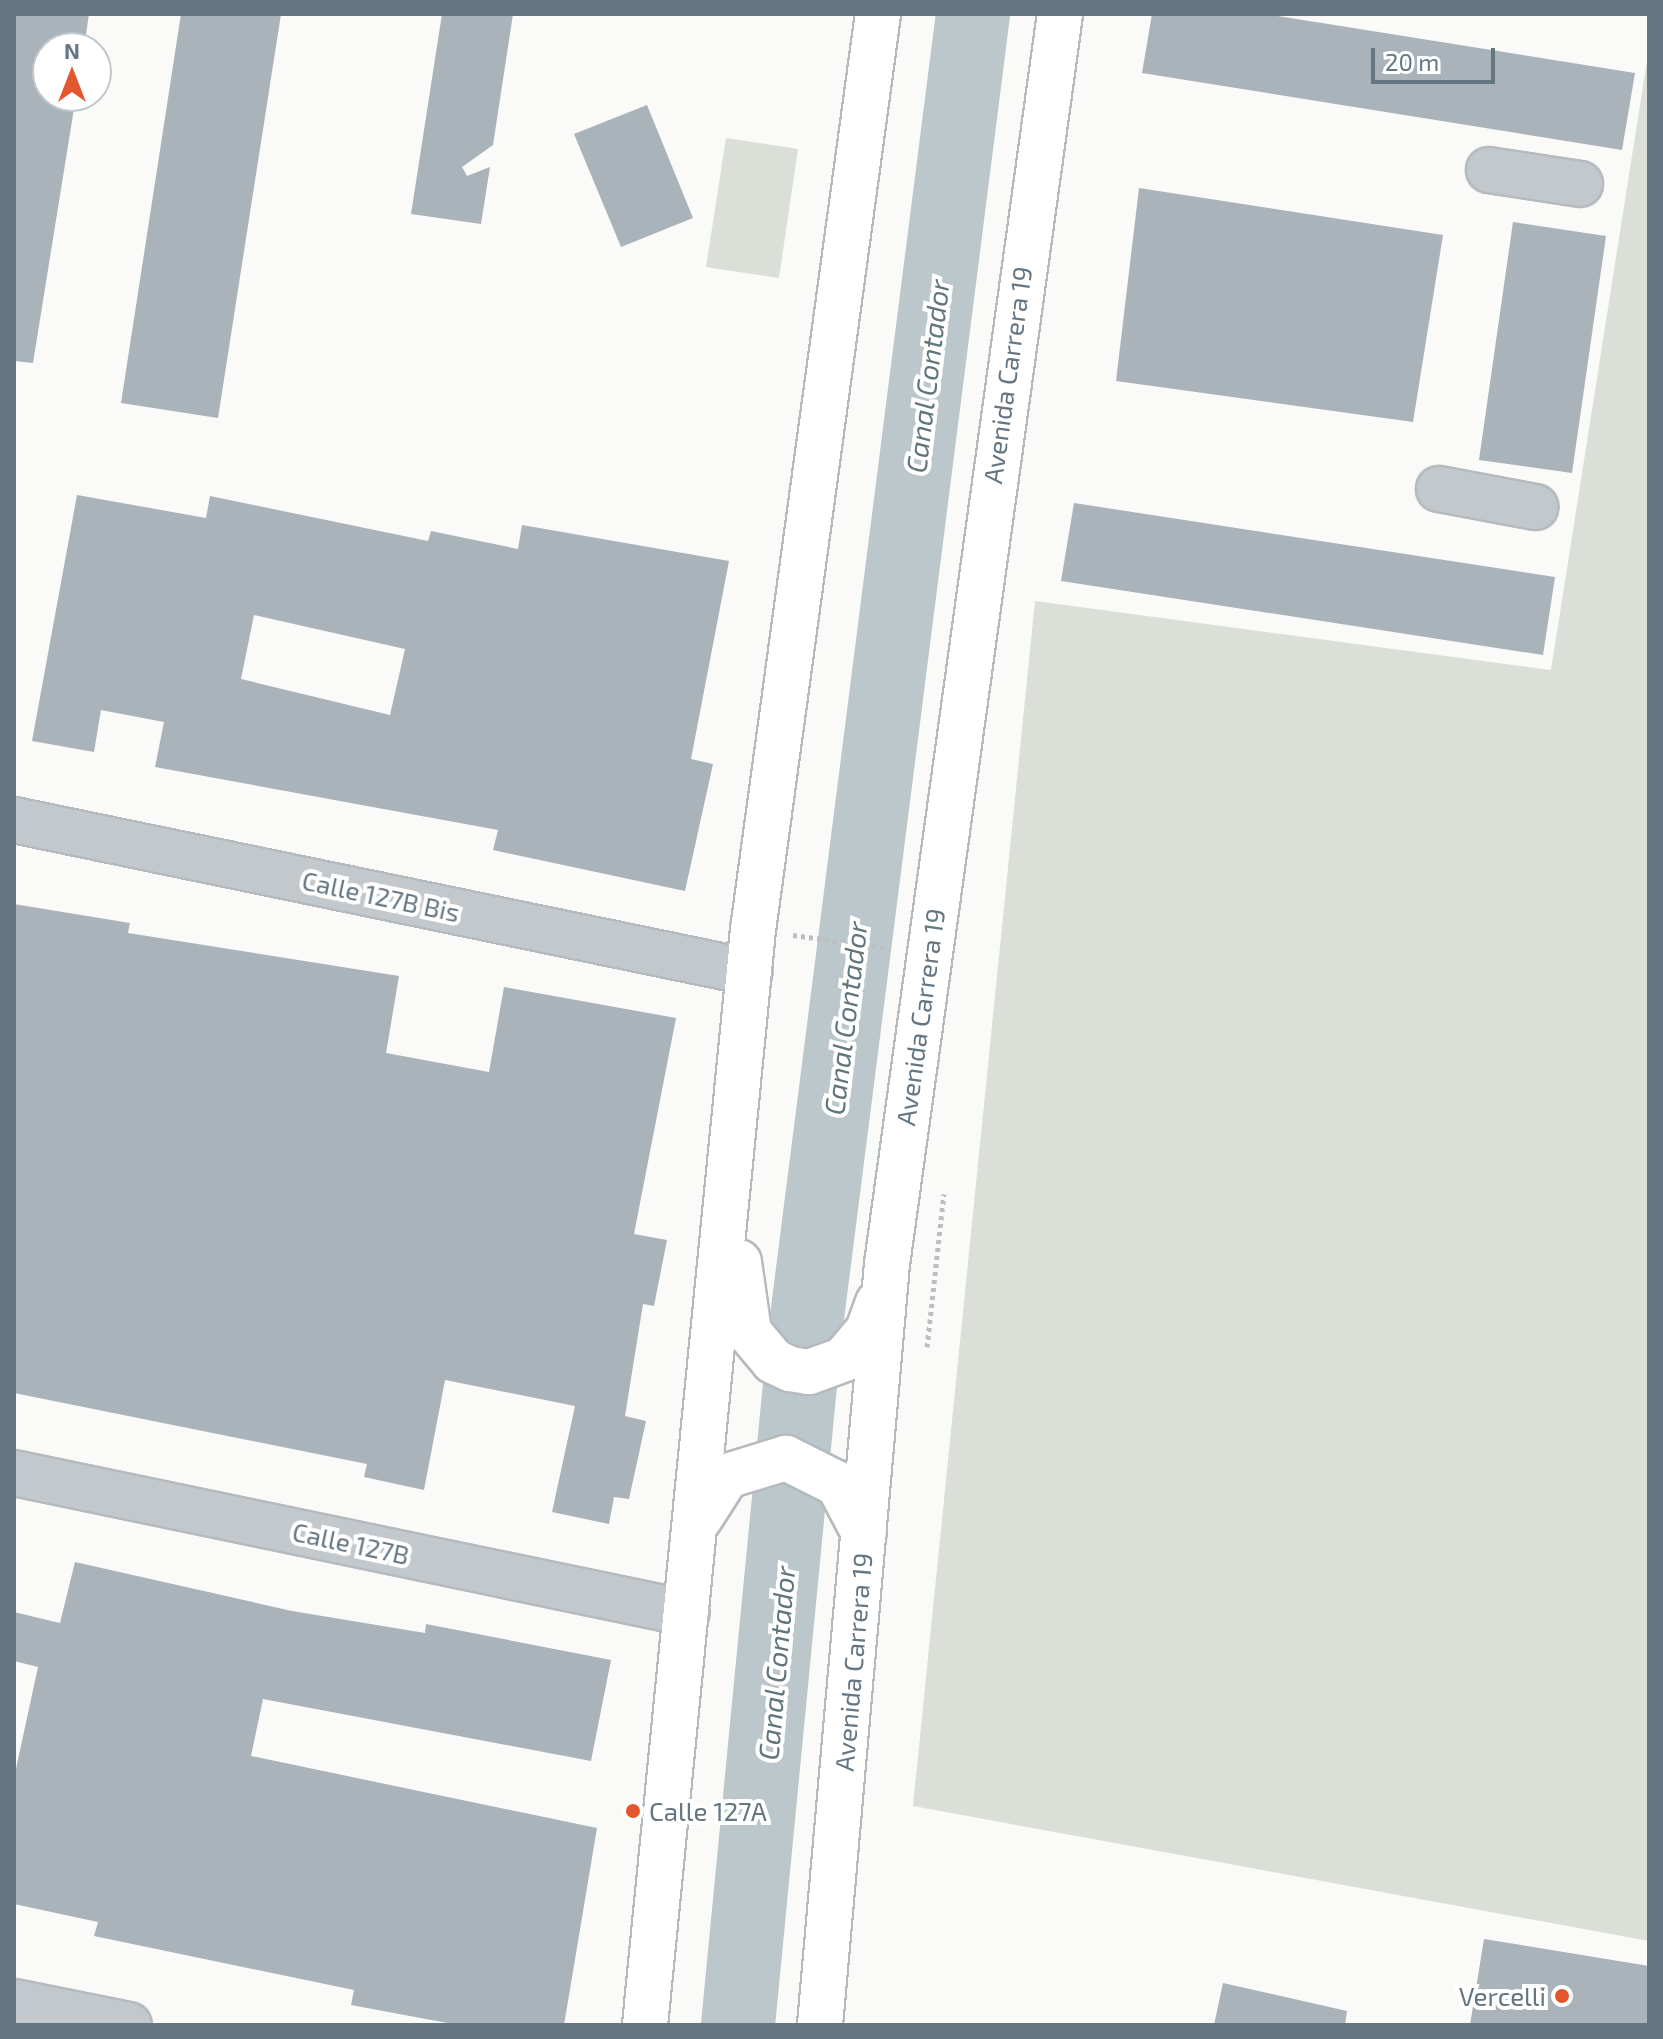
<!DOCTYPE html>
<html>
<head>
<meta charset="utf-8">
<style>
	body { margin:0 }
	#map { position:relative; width:1663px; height:2039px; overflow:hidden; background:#fafaf8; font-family:"Exo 2",sans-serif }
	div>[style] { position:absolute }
	.green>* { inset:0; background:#dadfd7 }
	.river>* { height:74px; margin:-37px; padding:0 37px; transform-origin:37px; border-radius:37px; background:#bbc7cb }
	.building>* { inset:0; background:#aab3b9 }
	.path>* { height:5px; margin-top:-2.5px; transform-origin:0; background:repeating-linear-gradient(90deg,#bbbfc2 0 4px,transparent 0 8px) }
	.roads { filter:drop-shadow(2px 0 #b5babe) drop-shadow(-2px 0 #b5babe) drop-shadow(0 2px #b5babe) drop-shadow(0 -2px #b5babe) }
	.minor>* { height:44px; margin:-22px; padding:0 22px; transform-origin:22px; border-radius:22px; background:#c3c8cc }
	.major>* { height:44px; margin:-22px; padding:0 22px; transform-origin:22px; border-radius:22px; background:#fff }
	.dots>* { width:22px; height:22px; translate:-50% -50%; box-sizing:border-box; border:4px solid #fff; border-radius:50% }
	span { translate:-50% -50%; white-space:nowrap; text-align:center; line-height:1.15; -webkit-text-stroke:8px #fff; paint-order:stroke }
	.street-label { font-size:26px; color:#657683 }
	.poi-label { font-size:26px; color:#657683 }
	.left { translate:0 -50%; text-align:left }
	.right { translate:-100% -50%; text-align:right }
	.water-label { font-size:28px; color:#60757c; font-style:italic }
	.frame { position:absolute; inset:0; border:16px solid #657683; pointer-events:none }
	.north { position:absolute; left:32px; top:32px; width:80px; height:80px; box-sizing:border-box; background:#fff; border:2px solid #c1c8cd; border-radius:50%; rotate:0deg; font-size:22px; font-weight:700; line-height:32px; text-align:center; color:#657683 }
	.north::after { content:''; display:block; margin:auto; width:28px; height:36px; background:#e4572e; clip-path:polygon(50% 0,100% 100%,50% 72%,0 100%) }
	.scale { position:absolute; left:1371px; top:48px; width:124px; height:36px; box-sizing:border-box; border:4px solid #657683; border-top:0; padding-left:10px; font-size:24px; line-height:28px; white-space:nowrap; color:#657683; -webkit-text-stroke:6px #fff; paint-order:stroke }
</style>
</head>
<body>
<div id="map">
	<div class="green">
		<i style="clip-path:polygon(1649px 48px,1649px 1941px,913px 1806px,1035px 601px,1551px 670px)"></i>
		<i style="clip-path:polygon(726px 138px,798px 149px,779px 278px,706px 267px)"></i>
	</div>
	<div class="river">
		<i style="left:738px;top:2025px;width:695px;rotate:-84.47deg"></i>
		<i style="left:805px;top:1333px;width:1330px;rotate:-82.74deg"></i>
	</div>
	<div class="building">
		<i style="clip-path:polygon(14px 14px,89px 14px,84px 48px,48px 48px,48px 96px,76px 96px,33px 363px,14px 361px)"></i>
		<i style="clip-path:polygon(181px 14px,281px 14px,218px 418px,121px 403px)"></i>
		<i style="clip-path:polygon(442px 14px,513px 14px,493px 145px,462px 167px,467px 176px,490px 167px,481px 224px,411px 214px)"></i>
		<i style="clip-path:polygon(1152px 14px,1265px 14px,1635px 73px,1622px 150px,1142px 73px)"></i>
		<i style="clip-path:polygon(647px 105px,693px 218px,621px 247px,574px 134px)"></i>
		<i style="clip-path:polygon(1139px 188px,1443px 235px,1413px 422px,1116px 381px)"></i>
		<i style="clip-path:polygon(1513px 222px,1606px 236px,1572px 473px,1479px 460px)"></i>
		<i style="clip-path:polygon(evenodd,77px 495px,206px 518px,210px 496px,428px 541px,431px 531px,518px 549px,522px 525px,729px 561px,691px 759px,713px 764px,685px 891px,493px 850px,498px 830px,155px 767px,164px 722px,101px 710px,94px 752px,32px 741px,77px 495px,254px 615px,405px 649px,390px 715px,241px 679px,254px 615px)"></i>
		<i style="clip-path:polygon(1074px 503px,1555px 577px,1543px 655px,1061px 581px)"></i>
		<i style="clip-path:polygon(14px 904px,130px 923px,128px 933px,399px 976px,386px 1053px,489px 1072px,504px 987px,676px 1018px,634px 1234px,667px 1240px,654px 1306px,643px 1304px,625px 1416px,646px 1421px,629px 1499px,614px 1497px,609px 1524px,552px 1512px,575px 1406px,445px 1380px,424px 1490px,364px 1477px,367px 1464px,14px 1393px)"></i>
		<i style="clip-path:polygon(75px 1562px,292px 1611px,425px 1633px,426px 1624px,611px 1660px,591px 1761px,263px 1699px,251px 1756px,597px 1828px,564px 2025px,458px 2025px,351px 2005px,354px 1990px,94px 1936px,98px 1922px,14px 1904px,14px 1778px,38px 1667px,14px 1661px,14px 1612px,60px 1623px)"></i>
		<i style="clip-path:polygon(1484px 1939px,1649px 1966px,1649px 2025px,1470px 2025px)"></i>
		<i style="clip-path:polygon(1223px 1983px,1347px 2011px,1345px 2025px,1214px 2025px)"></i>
	</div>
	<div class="path">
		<i style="left:793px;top:935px;width:94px;rotate:8deg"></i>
		<i style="left:927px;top:1347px;width:154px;rotate:-83.7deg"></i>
	</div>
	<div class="roads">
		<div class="minor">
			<i style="left:1489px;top:170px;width:92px;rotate:8.7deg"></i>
			<i style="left:1439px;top:489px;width:98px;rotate:10.6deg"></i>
			<i style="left:14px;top:820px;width:751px;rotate:11.68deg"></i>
			<i style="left:14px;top:1473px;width:687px;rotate:11.75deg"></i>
			<i style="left:14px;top:2002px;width:117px;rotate:11.3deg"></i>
		</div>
		<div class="major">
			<i style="left:739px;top:1262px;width:71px;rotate:81.9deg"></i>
			<i style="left:749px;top:1332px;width:38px;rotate:50deg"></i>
			<i style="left:773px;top:1361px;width:19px;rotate:25deg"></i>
			<i style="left:790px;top:1369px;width:19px;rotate:9deg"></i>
			<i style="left:809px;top:1372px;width:37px;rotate:-20deg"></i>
			<i style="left:844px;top:1359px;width:38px;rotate:-50deg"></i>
			<i style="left:868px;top:1330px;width:29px;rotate:-70deg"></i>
			<i style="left:700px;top:1518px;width:50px;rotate:-57.3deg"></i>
			<i style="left:727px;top:1476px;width:62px;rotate:-17deg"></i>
			<i style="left:786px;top:1458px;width:58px;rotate:26.6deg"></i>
			<i style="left:838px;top:1484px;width:55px;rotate:62deg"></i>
			<i style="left:645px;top:2025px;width:1100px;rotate:-84.37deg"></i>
			<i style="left:753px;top:930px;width:924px;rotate:-82.23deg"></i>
			<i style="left:820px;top:2025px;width:764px;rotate:-84.97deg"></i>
			<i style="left:887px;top:1264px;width:1262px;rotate:-82.12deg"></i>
		</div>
	</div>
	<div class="dots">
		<i style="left:633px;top:1811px;background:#e4572e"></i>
		<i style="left:1562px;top:1996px;background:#e4572e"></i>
	</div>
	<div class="street-label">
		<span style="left:1007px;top:375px;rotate:-82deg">Avenida Carrera 19</span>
		<span style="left:381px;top:896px;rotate:12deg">Calle 127B Bis</span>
		<span style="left:920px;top:1017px;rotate:-82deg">Avenida Carrera 19</span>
		<span style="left:351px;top:1543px;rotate:12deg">Calle 127B</span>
		<span style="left:853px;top:1662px;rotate:-85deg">Avenida Carrera 19</span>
	</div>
	<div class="poi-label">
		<span class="left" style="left:649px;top:1811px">Calle 127A</span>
		<span class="right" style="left:1546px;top:1996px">Vercelli</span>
	</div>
	<div class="water-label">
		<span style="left:927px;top:376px;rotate:-83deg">Canal Contador</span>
		<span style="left:845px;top:1018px;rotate:-83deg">Canal Contador</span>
		<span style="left:776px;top:1663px;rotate:-85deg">Canal Contador</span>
	</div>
	<div class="frame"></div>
	<div class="north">N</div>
	<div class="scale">20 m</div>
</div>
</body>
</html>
